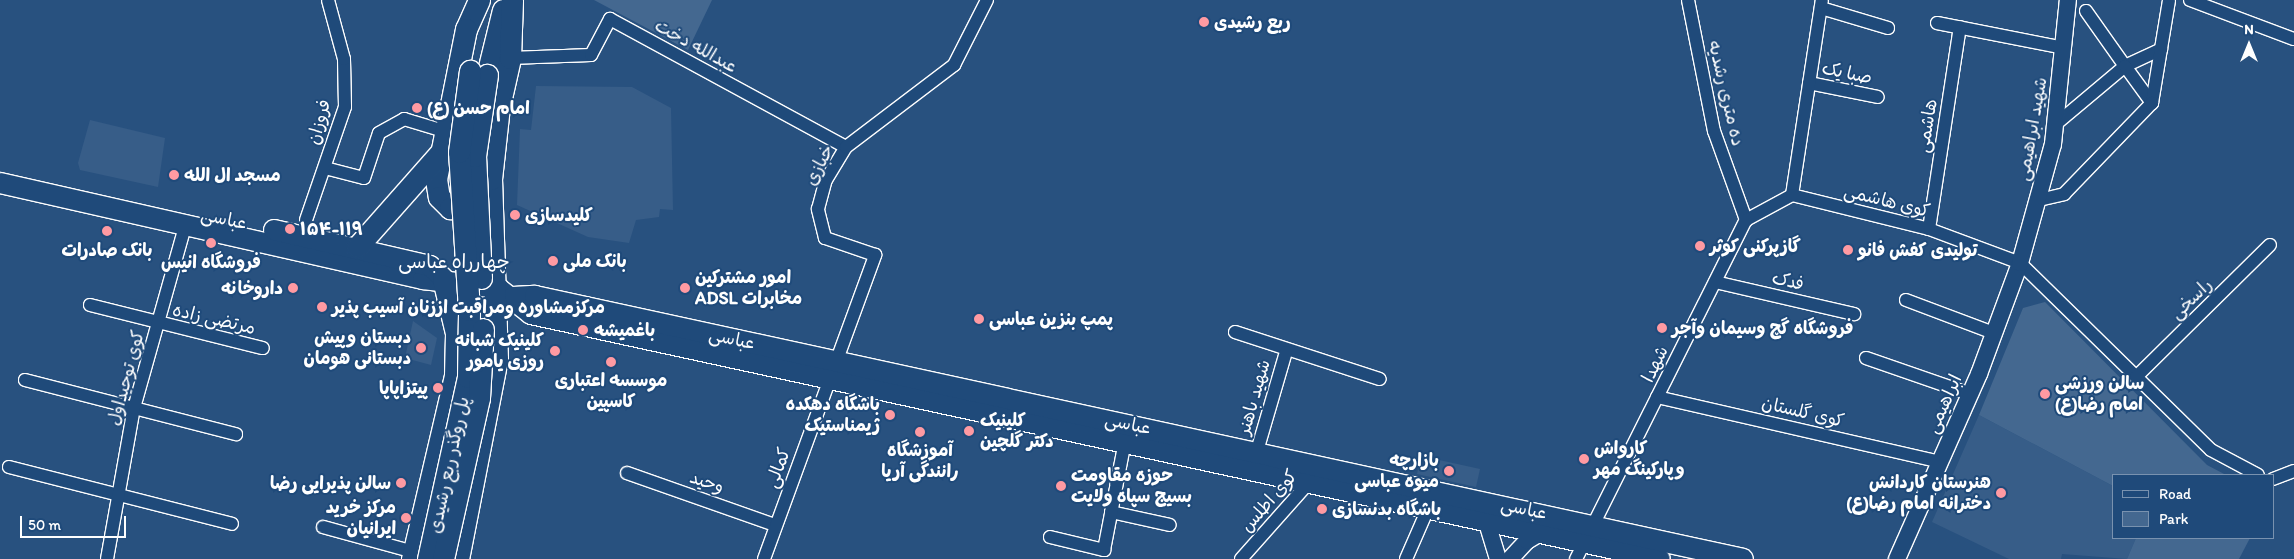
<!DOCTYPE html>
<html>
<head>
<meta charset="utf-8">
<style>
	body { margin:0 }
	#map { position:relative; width:2294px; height:559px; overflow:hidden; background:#28517f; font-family:Itim,"Playpen Sans Arabic",sans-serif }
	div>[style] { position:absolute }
	.built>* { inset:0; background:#375d88 }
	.green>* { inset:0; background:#446890 }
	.roads { filter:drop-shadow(1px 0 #fff) drop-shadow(-1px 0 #fff) drop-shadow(0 1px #fff) drop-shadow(0 -1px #fff) }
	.minor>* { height:12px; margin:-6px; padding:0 6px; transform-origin:6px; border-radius:6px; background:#1f4a7a }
	.tertiary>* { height:16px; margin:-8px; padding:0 8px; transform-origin:8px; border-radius:8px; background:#1f4a7a }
	.primary>* { height:20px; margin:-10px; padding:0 10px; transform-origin:10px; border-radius:10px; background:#1f4a7a }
	.trunk>* { height:21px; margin:-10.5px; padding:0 10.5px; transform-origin:10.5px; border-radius:10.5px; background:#1f4a7a }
	.bridges { filter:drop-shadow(1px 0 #fff) drop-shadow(-1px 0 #fff) drop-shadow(0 1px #fff) drop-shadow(0 -1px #fff) }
	.trunk-bridge>* { height:21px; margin:-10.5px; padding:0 10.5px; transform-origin:10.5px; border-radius:10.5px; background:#1f4a7a }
	.dots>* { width:14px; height:14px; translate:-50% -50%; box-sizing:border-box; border:2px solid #1f4a7a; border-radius:50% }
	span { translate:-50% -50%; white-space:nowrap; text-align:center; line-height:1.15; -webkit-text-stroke:4px #1f4a7a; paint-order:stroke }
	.poi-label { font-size:18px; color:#fff; font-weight:700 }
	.left { translate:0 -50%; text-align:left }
	.right { translate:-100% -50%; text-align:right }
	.street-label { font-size:18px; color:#fff }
	.neighbourhood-label { font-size:19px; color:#fff }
	.legend { position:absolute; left:2112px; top:474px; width:162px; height:65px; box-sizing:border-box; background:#1f4a7a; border:1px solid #7992af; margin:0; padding:6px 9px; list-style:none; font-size:15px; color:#fff }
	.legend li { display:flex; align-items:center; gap:10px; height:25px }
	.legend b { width:25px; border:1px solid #7992af }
	.north { position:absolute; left:2224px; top:20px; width:50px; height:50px; -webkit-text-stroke:4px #1f4a7a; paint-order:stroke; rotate:0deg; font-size:14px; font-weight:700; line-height:20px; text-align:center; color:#fff }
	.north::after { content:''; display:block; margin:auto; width:18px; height:22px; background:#fff; clip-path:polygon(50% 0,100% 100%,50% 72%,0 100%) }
	.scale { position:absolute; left:20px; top:516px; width:106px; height:22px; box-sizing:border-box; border:2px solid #fff; border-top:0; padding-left:6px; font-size:15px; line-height:18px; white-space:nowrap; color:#fff; -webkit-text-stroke:4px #1f4a7a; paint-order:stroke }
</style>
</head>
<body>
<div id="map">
	<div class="built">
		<i style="clip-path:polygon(536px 86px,632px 87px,671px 108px,673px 210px,660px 209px,659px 217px,636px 220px,629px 243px,588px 237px,517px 205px,520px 129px,531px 130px)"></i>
		<i style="clip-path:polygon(90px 120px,165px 138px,158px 187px,80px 170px,78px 163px)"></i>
		<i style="clip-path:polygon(413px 321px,437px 338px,431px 365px,405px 358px)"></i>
		<i style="clip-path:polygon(1979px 415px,2113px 486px,2113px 538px,2136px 538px,2127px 559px,2062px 554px,2061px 559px,2009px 559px,1932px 522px)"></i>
		<i style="clip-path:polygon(1421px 456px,1480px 469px,1476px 487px,1417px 474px)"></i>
	</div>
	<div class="green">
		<i style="clip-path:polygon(594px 0,712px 0,688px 50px)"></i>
		<i style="clip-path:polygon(2045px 302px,2207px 465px,2226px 475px,2113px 475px,2113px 486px,1979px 415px,2023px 308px)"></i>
		<i style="clip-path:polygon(2136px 538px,2250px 538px,2239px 559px,2127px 559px)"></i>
	</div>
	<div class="roads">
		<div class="minor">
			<i style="left:1688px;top:0;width:134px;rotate:78.8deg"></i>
			<i style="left:1714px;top:131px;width:95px;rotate:70.2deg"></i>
			<i style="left:2190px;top:0;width:111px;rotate:20.6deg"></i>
			<i style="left:1821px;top:8px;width:70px;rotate:16.6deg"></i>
			<i style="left:2086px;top:11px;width:67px;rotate:54.7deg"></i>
			<i style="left:2125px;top:66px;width:40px;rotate:-25deg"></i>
			<i style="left:1937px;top:23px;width:129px;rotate:11.1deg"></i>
			<i style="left:510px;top:58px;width:81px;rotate:-2.1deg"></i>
			<i style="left:591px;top:55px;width:41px;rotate:-62.2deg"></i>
			<i style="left:610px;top:19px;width:268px;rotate:28.5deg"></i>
			<i style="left:1809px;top:83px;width:70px;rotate:11.5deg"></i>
			<i style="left:2056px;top:124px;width:90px;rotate:-40deg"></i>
			<i style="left:2125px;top:66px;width:46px;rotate:53.9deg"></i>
			<i style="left:2152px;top:103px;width:104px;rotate:-80.6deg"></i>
			<i style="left:325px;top:168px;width:40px;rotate:14.4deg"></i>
			<i style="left:364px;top:178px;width:47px;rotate:-71.6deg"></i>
			<i style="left:379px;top:133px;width:29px;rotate:-29deg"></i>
			<i style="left:404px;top:119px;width:45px;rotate:16.8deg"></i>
			<i style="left:1792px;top:195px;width:197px;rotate:-81.3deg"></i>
			<i style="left:2039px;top:200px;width:26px;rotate:-13deg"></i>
			<i style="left:2064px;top:194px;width:127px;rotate:-46deg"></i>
			<i style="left:306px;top:220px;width:120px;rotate:-71deg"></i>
			<i style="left:345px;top:107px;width:48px;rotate:-91.2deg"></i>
			<i style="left:344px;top:59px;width:61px;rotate:-105.2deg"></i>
			<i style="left:1746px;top:220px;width:52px;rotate:-28.5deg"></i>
			<i style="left:1792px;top:195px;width:141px;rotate:13.9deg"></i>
			<i style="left:1929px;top:229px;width:97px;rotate:20.5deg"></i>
			<i style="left:2020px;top:263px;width:267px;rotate:44.4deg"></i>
			<i style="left:2211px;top:450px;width:53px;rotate:28deg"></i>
			<i style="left:1929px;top:229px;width:204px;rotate:-81.3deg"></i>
			<i style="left:1715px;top:282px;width:143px;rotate:13deg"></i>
			<i style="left:1906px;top:300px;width:94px;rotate:20.6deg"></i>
			<i style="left:90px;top:305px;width:178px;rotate:14deg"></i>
			<i style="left:1235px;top:332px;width:152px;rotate:18deg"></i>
			<i style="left:1866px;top:358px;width:110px;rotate:19.1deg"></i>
			<i style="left:2136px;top:377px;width:188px;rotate:-44.6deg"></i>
			<i style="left:25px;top:380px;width:218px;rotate:14.4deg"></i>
			<i style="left:1657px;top:397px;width:290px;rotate:12.9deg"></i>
			<i style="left:1257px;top:451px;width:103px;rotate:-73.7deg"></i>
			<i style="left:9px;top:467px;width:230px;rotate:14.3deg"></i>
			<i style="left:627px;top:473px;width:157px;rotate:19.4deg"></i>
			<i style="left:2273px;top:479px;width:22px;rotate:-21deg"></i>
			<i style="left:1111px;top:512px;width:60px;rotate:12.4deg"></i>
			<i style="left:323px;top:527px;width:94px;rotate:15.4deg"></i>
			<i style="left:1050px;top:537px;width:56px;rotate:13.5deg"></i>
			<i style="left:1104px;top:550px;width:116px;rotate:-79.1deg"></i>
			<i style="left:107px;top:559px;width:153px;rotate:-79.9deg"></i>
			<i style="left:134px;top:408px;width:192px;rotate:-74.3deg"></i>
			<i style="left:764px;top:559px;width:324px;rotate:-69.9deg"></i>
			<i style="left:875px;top:255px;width:53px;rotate:-161.2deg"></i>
			<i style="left:825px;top:238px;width:30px;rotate:-104deg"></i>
			<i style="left:818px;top:209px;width:30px;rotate:-75deg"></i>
			<i style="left:826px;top:180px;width:39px;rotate:-59deg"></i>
			<i style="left:846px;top:147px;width:136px;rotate:-37.2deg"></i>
			<i style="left:954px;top:65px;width:73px;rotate:-63.1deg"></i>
			<i style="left:1241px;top:559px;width:107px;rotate:-48.4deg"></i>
			<i style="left:1406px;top:559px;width:60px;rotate:-66.4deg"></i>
			<i style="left:1576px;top:559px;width:379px;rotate:-63.4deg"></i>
		</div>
		<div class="tertiary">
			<i style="left:1484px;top:513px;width:48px;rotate:73.1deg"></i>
			<i style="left:1510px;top:559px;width:25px;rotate:-47deg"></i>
			<i style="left:1527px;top:541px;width:23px;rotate:-31deg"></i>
			<i style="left:1897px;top:559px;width:202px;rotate:-66.1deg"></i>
			<i style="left:1979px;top:374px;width:118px;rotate:-69.7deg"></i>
			<i style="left:2020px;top:263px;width:123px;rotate:-74.5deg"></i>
			<i style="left:2053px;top:144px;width:145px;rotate:-84.1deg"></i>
		</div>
		<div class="primary">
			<i style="left:0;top:183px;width:434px;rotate:12.8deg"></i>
			<i style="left:423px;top:279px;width:76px;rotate:6.8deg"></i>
			<i style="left:498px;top:288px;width:42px;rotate:38.2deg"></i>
			<i style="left:531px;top:314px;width:1155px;rotate:12.24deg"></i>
			<i style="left:274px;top:230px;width:160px;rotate:13deg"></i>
			<i style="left:430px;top:266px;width:16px;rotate:43deg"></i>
			<i style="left:513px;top:297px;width:22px;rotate:-3deg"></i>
			<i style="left:535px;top:296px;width:1236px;rotate:12.28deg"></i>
		</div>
		<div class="trunk">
			<i style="left:479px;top:0;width:32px;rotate:114deg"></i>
			<i style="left:466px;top:29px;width:153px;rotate:101.3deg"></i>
			<i style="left:436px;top:179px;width:18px;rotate:81deg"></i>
			<i style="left:439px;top:197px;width:16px;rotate:45deg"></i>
			<i style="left:450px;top:208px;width:31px;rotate:2deg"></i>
			<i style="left:487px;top:75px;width:67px;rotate:-76.2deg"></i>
			<i style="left:357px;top:247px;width:127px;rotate:-48.5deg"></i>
			<i style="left:412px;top:559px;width:189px;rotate:-76.8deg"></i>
			<i style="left:455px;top:375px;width:42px;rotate:-88.6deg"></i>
			<i style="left:456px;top:333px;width:56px;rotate:-103.5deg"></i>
			<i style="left:458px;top:559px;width:204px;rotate:-79deg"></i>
			<i style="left:497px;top:359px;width:180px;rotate:-91.9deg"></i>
			<i style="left:491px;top:179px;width:72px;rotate:-83.7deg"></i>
			<i style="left:499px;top:107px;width:50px;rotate:-77.3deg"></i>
			<i style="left:510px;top:58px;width:58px;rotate:-88deg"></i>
		</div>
	</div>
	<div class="bridges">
		<div class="trunk-bridge">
			<i style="left:481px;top:278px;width:122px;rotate:-92.8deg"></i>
			<i style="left:475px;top:156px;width:82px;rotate:-81.6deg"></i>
			<i style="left:428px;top:559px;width:186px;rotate:-77.6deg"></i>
			<i style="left:468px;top:377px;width:67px;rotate:-89.1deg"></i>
			<i style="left:469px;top:310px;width:158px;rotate:-93.6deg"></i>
			<i style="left:459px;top:152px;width:82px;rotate:-82.3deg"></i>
			<i style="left:443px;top:559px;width:165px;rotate:-77.4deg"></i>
			<i style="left:479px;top:398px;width:69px;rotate:-86.7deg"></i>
		</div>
	</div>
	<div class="dots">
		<i style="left:1204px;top:22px;background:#ff9aa2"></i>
		<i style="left:417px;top:108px;background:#ff9aa2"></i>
		<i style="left:174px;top:175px;background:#ff9aa2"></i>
		<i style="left:515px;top:215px;background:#ff9aa2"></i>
		<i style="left:290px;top:229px;background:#ff9aa2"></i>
		<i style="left:107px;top:231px;background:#ff9aa2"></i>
		<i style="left:211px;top:243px;background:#ff9aa2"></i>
		<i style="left:1700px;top:246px;background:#ff9aa2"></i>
		<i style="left:1848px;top:250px;background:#ff9aa2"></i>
		<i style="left:553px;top:261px;background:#ff9aa2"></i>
		<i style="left:293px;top:288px;background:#ff9aa2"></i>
		<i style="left:685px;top:288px;background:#ff9aa2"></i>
		<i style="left:322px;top:307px;background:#ff9aa2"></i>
		<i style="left:979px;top:319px;background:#ff9aa2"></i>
		<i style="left:1662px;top:328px;background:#ff9aa2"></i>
		<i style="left:583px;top:330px;background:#ff9aa2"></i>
		<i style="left:421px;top:348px;background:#ff9aa2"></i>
		<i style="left:555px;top:351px;background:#ff9aa2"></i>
		<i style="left:611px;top:362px;background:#ff9aa2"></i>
		<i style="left:438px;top:388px;background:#ff9aa2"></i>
		<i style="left:2045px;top:394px;background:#ff9aa2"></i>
		<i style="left:890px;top:415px;background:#ff9aa2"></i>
		<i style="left:969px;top:431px;background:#ff9aa2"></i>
		<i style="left:920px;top:432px;background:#ff9aa2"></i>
		<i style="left:1584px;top:459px;background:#ff9aa2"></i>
		<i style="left:1449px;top:471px;background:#ff9aa2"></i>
		<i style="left:401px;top:483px;background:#ff9aa2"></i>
		<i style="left:1061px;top:486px;background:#ff9aa2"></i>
		<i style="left:2001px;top:493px;background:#ff9aa2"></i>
		<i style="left:1322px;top:509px;background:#ff9aa2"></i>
		<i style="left:406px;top:518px;background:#ff9aa2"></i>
	</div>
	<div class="poi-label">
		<span class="left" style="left:1214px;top:22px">ربع رشیدی</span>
		<span class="left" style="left:427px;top:108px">امام حسن (ع)</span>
		<span class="left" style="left:184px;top:175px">مسجد ال الله</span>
		<span class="left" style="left:525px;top:215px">کلیدسازی</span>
		<span class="left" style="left:300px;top:229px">۱۵۴-۱۱۹</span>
		<span class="left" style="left:1710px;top:246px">گازپرکنی کوثر</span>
		<span style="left:107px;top:250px">بانک صادرات</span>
		<span class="left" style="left:1858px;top:250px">تولیدی کفش فانو</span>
		<span class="left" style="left:563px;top:261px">بانک ملی</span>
		<span style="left:211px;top:262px">فروشگاه انیس</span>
		<span class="left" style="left:695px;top:288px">امور مشترکین<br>ADSL مخابرات</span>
		<span class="right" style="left:283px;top:288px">داروخانه</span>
		<span class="left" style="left:332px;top:307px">مرکزمشاوره ومراقبت اززنان آسیب پذیر</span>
		<span class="left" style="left:989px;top:319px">پمپ بنزین عباسی</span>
		<span class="left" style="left:1672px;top:328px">فروشگاه گچ وسیمان وآجر</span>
		<span class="left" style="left:594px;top:330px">باغمیشه</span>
		<span class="right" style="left:411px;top:348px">دبستان وپیش<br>دبستانی هومان</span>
		<span class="right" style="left:544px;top:351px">کلینیک شبانه<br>روزی یامور</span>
		<span style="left:611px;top:391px">موسسه اعتباری<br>کاسپین</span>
		<span class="left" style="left:2055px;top:394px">سالن ورزشی<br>امام رضا(ع)</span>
		<span class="right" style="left:428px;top:388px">پیتزاپاپا</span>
		<span class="right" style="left:880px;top:415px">باشگاه دهکده<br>ژیمناستیک</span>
		<span class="left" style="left:980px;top:431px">کلینیک<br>دکتر گلچین</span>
		<span class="left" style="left:1594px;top:459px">کارواش<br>وپارکینگ مهر</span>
		<span style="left:920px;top:461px">آموزشگاه<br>رانندگی آریا</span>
		<span class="right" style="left:1439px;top:471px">بازارچه<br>میوه عباسی</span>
		<span class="left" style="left:1071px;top:486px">حوزه مقاومت<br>بسیج سپاه ولایت</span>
		<span class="right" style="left:391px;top:483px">سالن پذیرایی رضا</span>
		<span class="right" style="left:1991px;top:493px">هنرستان کاردانش<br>دخترانه امام رضا(ع)</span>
		<span class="right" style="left:396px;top:518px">مرکز خرید<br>ایرانیان</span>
		<span class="left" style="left:1332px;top:509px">باشگاه بدنسازی</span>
	</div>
	<div class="street-label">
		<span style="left:696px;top:46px;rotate:29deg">عبدالله دخت</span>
		<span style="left:1847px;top:73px;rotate:12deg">صبا یک</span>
		<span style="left:1726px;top:93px;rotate:77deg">ده متری رشدیه</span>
		<span style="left:319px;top:122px;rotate:-75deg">فروزان</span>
		<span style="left:1927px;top:126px;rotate:-81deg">هاشمی</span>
		<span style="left:2032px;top:129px;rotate:-80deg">شهید ابراهیمی</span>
		<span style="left:819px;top:165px;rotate:-63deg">خبازی</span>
		<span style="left:1887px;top:201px;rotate:14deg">کوی هاشمی</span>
		<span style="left:224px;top:219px;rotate:12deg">عباسى</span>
		<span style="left:1788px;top:281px;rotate:13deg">فدک</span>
		<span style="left:2191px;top:299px;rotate:-44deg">راسخی</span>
		<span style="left:214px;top:319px;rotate:13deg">مرتضی زاده</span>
		<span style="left:732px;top:339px;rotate:12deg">عباسى</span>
		<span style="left:1655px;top:364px;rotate:-64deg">شهدا</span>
		<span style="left:126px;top:378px;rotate:-75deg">کوی توحیداول</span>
		<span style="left:1254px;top:397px;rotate:-74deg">شهید باهنر</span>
		<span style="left:1944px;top:404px;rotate:-66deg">ابراهیمی</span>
		<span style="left:1803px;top:412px;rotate:13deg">کوی گلستان</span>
		<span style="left:1128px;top:424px;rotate:12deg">عباسى</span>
		<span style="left:449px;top:465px;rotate:-78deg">پل روگذر ربع رشیدی</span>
		<span style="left:778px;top:468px;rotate:-70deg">کمالی</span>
		<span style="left:707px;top:482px;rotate:19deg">وحید</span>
		<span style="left:1269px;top:501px;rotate:-49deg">کوی اطلس</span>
		<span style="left:1524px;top:509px;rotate:12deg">عباسى</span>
	</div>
	<div class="neighbourhood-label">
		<span style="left:454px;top:262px">چهارراه عباسی</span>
	</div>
	<ul class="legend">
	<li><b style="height:6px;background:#1f4a7a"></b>Road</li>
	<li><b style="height:14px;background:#446890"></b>Park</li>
	</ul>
	<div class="north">N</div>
	<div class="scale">50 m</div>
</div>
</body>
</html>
